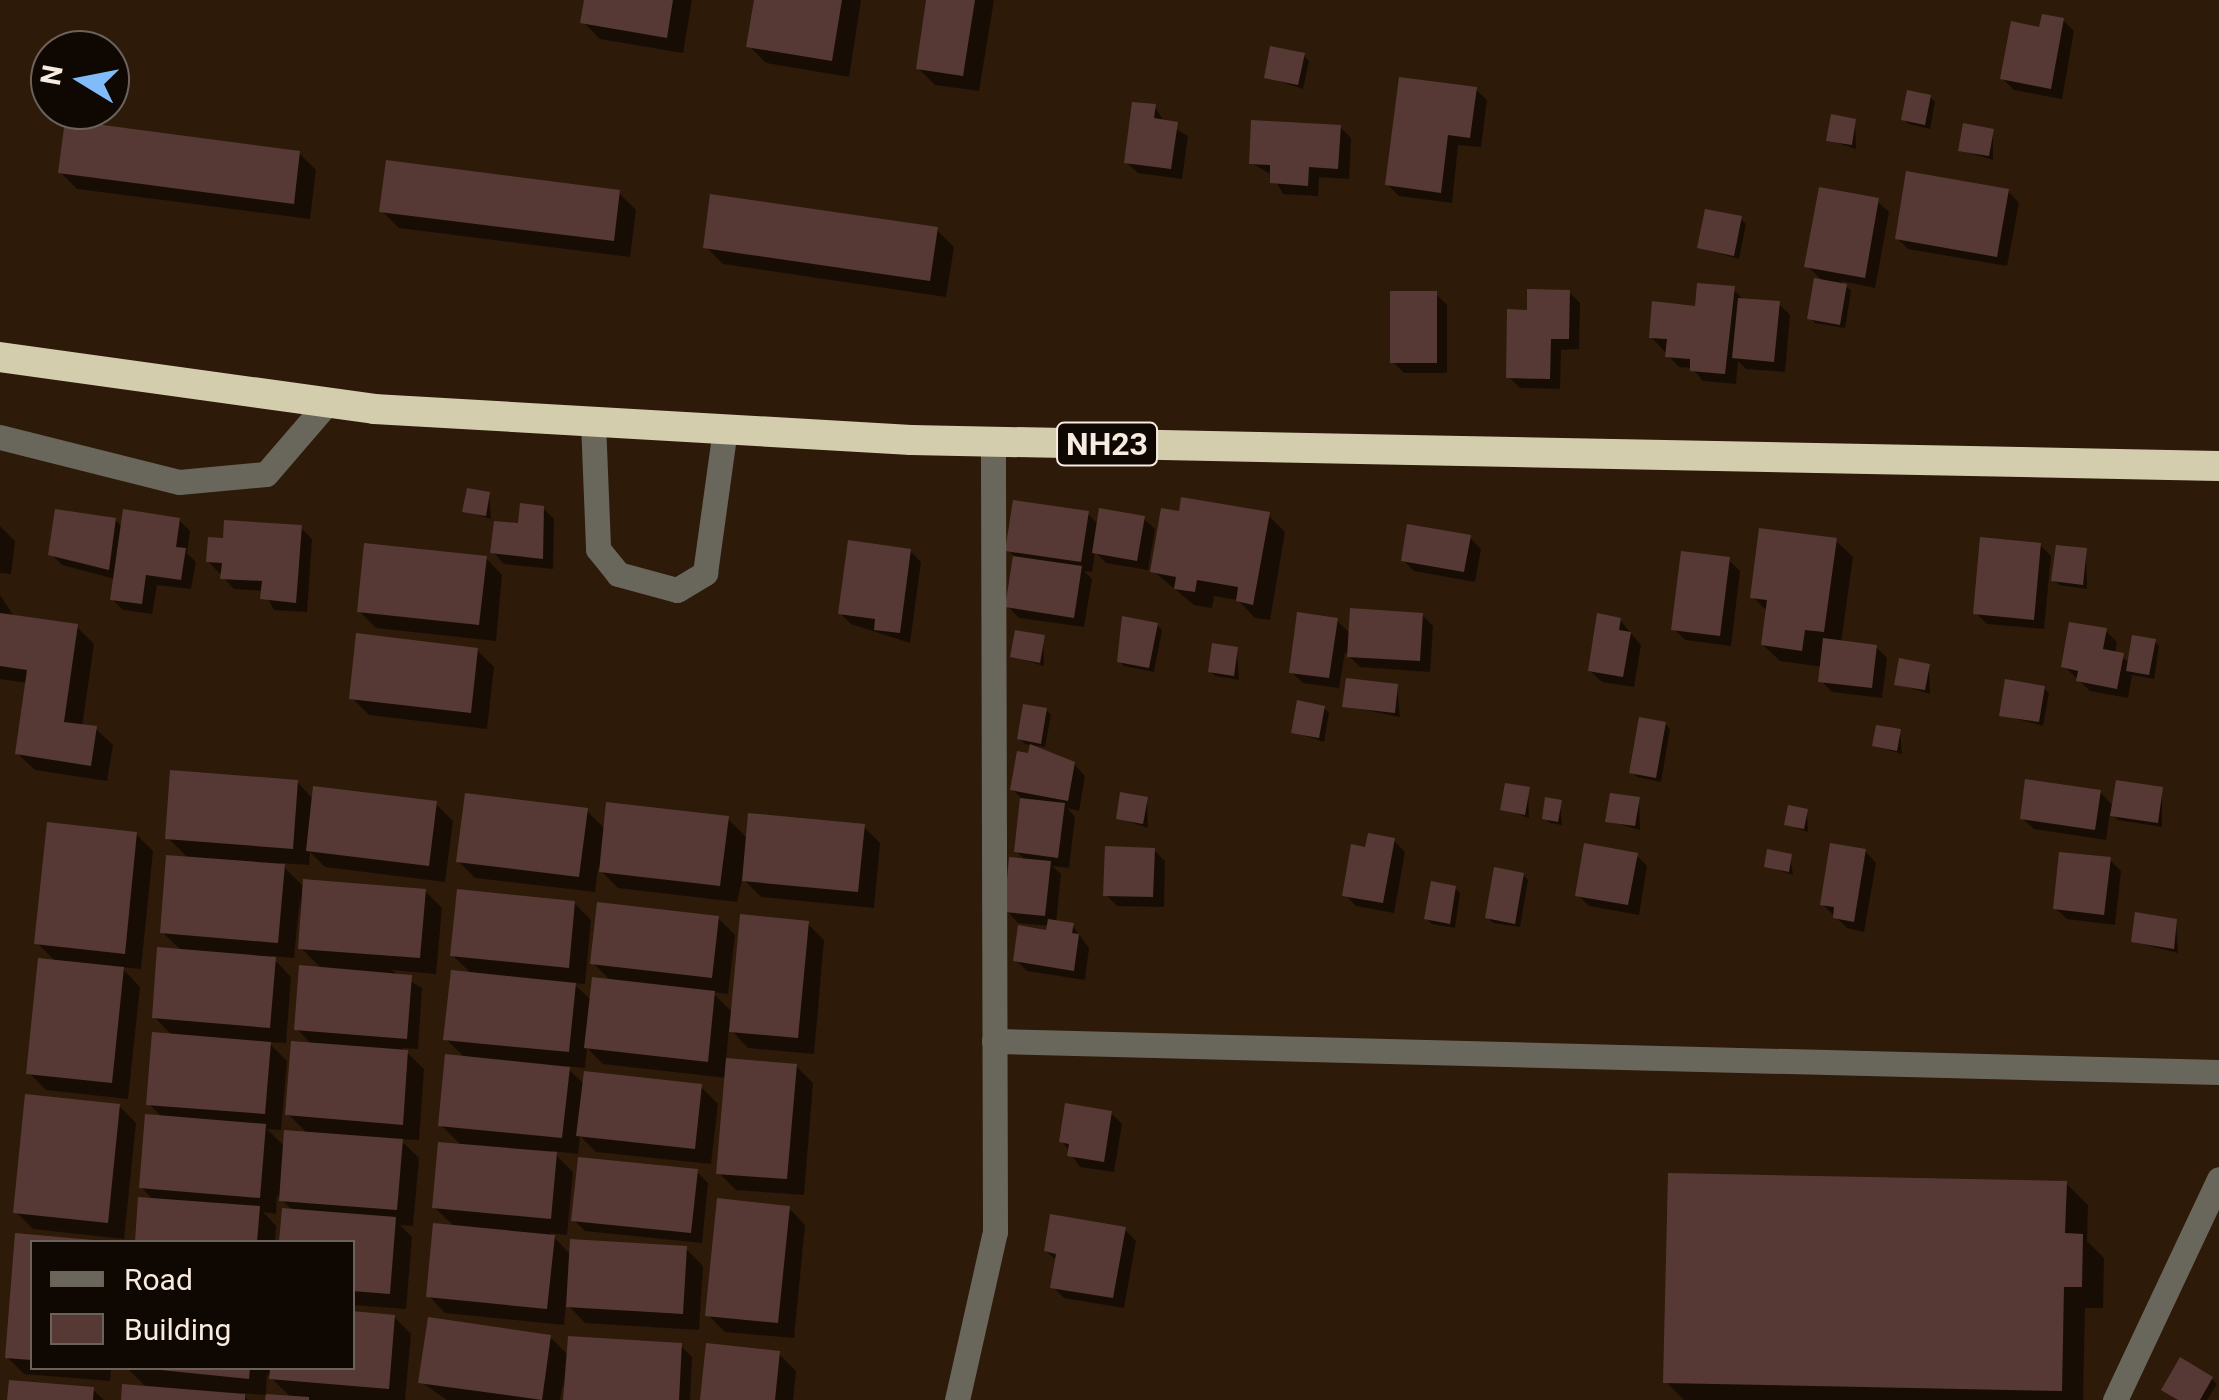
<!DOCTYPE html>
<html>
<head>
<meta charset="utf-8">
<style>
	body { margin:0 }
	#map { position:relative; width:2219px; height:1400px; overflow:hidden; background:#2d1a08; font-family:Roboto,sans-serif }
	div>[style] { position:absolute }
	.shadow>* { inset:0; background:#0007 }
	.building>* { inset:0; background:#563935 }
	.minor>* { height:25px; margin:-12.5px; padding:0 12.5px; transform-origin:12.5px; border-radius:12.5px; background:#69675b }
	.highway>* { height:30px; margin:-15px; padding:0 15px; transform-origin:15px; border-radius:15px; background:#d3cdae }
	span { translate:-50% -50%; white-space:nowrap; text-align:center; line-height:1.15; -webkit-text-stroke:8px #0f0702; paint-order:stroke }
	.shield-label span { padding:2px 8px; background:#0f0702; border:2px solid; border-radius:8px; -webkit-text-stroke-width:0 }
	.shield-label { font-size:32px; color:#f8ebdf; font-weight:700 }
	.legend { position:absolute; left:30px; top:1240px; width:325px; height:130px; box-sizing:border-box; background:#0f0702; border:2px solid #6c625a; margin:0; padding:12px 18px; list-style:none; font-size:30px; color:#f8ebdf }
	.legend li { display:flex; align-items:center; gap:20px; height:50px }
	.legend b { width:50px; border:2px solid #6c625a }
	.north { position:absolute; left:30px; top:30px; width:100px; height:100px; box-sizing:border-box; background:#0f0702; border:2px solid #6c625a; border-radius:50%; rotate:280deg; font-size:28px; font-weight:700; line-height:40px; text-align:center; color:#f8ebdf }
	.north::after { content:''; display:block; margin:auto; width:35px; height:45px; background:#81bcfa; clip-path:polygon(50% 0,100% 100%,50% 72%,0 100%) }
</style>
</head>
<body>
<div id="map">
	<div class="shadow">
		<i style="clip-path:polygon(586px 0,692px 0,683px 53px,600px 39px,583px 22px)"></i>
		<i style="clip-path:polygon(756px 0,861px 0,849px 77px,766px 63px,749px 46px)"></i>
		<i style="clip-path:polygon(929px 0,994px 0,979px 91px,935px 85px,918px 68px)"></i>
		<i style="clip-path:polygon(2063px 20px,2074px 31px,2062px 99px,2014px 90px,2003px 79px,2041px 30px)"></i>
		<i style="clip-path:polygon(1304px 56px,1309px 61px,1303px 89px,1266px 77px)"></i>
		<i style="clip-path:polygon(1475px 89px,1487px 100px,1481px 147px,1458px 145px,1452px 203px,1399px 196px,1388px 185px)"></i>
		<i style="clip-path:polygon(1930px 97px,1935px 102px,1930px 129px,1909px 124px,1904px 120px)"></i>
		<i style="clip-path:polygon(1155px 107px,1165px 123px,1188px 136px,1182px 179px,1138px 173px,1126px 162px)"></i>
		<i style="clip-path:polygon(1855px 121px,1856px 149px,1829px 140px)"></i>
		<i style="clip-path:polygon(1340px 127px,1351px 138px,1349px 179px,1319px 177px,1318px 196px,1283px 194px,1272px 175px,1251px 163px)"></i>
		<i style="clip-path:polygon(1993px 131px,1993px 160px,1960px 150px)"></i>
		<i style="clip-path:polygon(299px 153px,316px 170px,310px 219px,77px 189px,60px 172px)"></i>
		<i style="clip-path:polygon(2008px 191px,2019px 203px,2007px 266px,1908px 249px,1897px 238px)"></i>
		<i style="clip-path:polygon(619px 193px,636px 210px,630px 257px,399px 228px,382px 211px)"></i>
		<i style="clip-path:polygon(1877px 201px,1889px 212px,1875px 288px,1841px 281px,1851px 291px,1845px 328px,1815px 323px,1810px 318px,1824px 282px,1807px 266px)"></i>
		<i style="clip-path:polygon(1741px 219px,1746px 224px,1739px 259px,1700px 248px)"></i>
		<i style="clip-path:polygon(937px 230px,954px 247px,946px 297px,723px 264px,706px 247px)"></i>
		<i style="clip-path:polygon(1733px 289px,1745px 301px,1779px 304px,1790px 315px,1785px 372px,1746px 369px,1738px 361px,1736px 384px,1703px 381px,1692px 368px,1679px 367px,1651px 337px)"></i>
		<i style="clip-path:polygon(1569px 292px,1580px 303px,1579px 349px,1561px 350px,1560px 389px,1520px 388px,1509px 377px,1530px 312px)"></i>
		<i style="clip-path:polygon(1436px 294px,1447px 305px,1447px 373px,1404px 373px,1393px 362px)"></i>
		<i style="clip-path:polygon(489px 494px,491px 519px,465px 511px)"></i>
		<i style="clip-path:polygon(543px 508px,554px 519px,553px 569px,504px 564px,493px 552px)"></i>
		<i style="clip-path:polygon(1088px 514px,1099px 525px,1143px 518px,1155px 529px,1148px 570px,1106px 563px,1095px 552px,1092px 572px,1084px 571px,1092px 579px,1084px 627px,1019px 618px,1008px 606px,1015px 557px,1008px 550px)"></i>
		<i style="clip-path:polygon(1268px 515px,1285px 532px,1270px 620px,1255px 618px,1238px 600px,1214px 596px,1212px 608px,1194px 605px,1153px 571px)"></i>
		<i style="clip-path:polygon(115px 520px,123px 527px,179px 520px,190px 531px,187px 553px,196px 562px,191px 589px,157px 585px,152px 614px,123px 610px,112px 599px,115px 579px,62px 565px,51px 554px)"></i>
		<i style="clip-path:polygon(0 526px,15px 541px,11px 574px,0 573px)"></i>
		<i style="clip-path:polygon(301px 528px,312px 539px,307px 612px,274px 610px,264px 591px,234px 589px,208px 561px)"></i>
		<i style="clip-path:polygon(1470px 538px,1481px 549px,1475px 582px,1414px 571px,1403px 560px)"></i>
		<i style="clip-path:polygon(1836px 541px,1853px 557px,1841px 643px,1876px 647px,1887px 658px,1882px 698px,1832px 692px,1821px 681px,1823px 667px,1780px 661px,1763px 645px,1768px 612px,1753px 597px)"></i>
		<i style="clip-path:polygon(2040px 545px,2051px 556px,2044px 629px,1987px 624px,1976px 613px)"></i>
		<i style="clip-path:polygon(910px 551px,921px 562px,910px 643px,851px 624px,840px 613px)"></i>
		<i style="clip-path:polygon(2086px 551px,2087px 589px,2059px 585px,2054px 580px)"></i>
		<i style="clip-path:polygon(486px 558px,502px 575px,496px 641px,376px 628px,359px 611px)"></i>
		<i style="clip-path:polygon(1729px 560px,1740px 571px,1731px 646px,1685px 640px,1674px 629px)"></i>
		<i style="clip-path:polygon(0 595px,15px 618px,77px 627px,94px 644px,82px 727px,96px 729px,113px 745px,107px 781px,35px 770px,18px 754px,28px 683px,0 679px)"></i>
		<i style="clip-path:polygon(1422px 615px,1433px 626px,1430px 672px,1360px 667px,1345px 652px,1339px 688px,1303px 683px,1291px 672px,1337px 621px,1351px 634px)"></i>
		<i style="clip-path:polygon(1620px 620px,1641px 645px,1634px 687px,1602px 682px,1590px 671px)"></i>
		<i style="clip-path:polygon(1157px 625px,1162px 630px,1154px 672px,1124px 666px,1119px 661px)"></i>
		<i style="clip-path:polygon(2106px 631px,2117px 642px,2115px 654px,2130px 662px,2154px 641px,2159px 646px,2154px 679px,2132px 675px,2128px 698px,2090px 691px,2064px 666px)"></i>
		<i style="clip-path:polygon(1043px 638px,1044px 666px,1013px 657px)"></i>
		<i style="clip-path:polygon(1237px 649px,1239px 680px,1215px 676px,1210px 671px)"></i>
		<i style="clip-path:polygon(477px 650px,494px 667px,487px 729px,369px 715px,352px 698px)"></i>
		<i style="clip-path:polygon(1929px 666px,1930px 694px,1897px 684px)"></i>
		<i style="clip-path:polygon(1397px 686px,1400px 717px,1345px 706px)"></i>
		<i style="clip-path:polygon(2044px 688px,2049px 693px,2043px 726px,2002px 715px)"></i>
		<i style="clip-path:polygon(1324px 708px,1329px 713px,1324px 742px,1294px 732px)"></i>
		<i style="clip-path:polygon(1046px 710px,1051px 715px,1045px 747px,1025px 744px,1020px 739px)"></i>
		<i style="clip-path:polygon(1665px 724px,1670px 729px,1661px 782px,1637px 777px,1632px 772px)"></i>
		<i style="clip-path:polygon(1900px 732px,1902px 754px,1875px 746px)"></i>
		<i style="clip-path:polygon(1074px 764px,1085px 776px,1079px 811px,1067px 808px,1075px 817px,1069px 868px,1052px 866px,1061px 874px,1056px 923px,1072px 925px,1089px 948px,1085px 980px,1027px 971px,1016px 960px,1050px 926px,1018px 923px,1007px 911px,1026px 861px,1017px 852px,1022px 799px,1012px 789px)"></i>
		<i style="clip-path:polygon(evenodd,297px 782px,314px 800px,436px 804px,453px 821px,445px 882px,325px 867px,310px 852px,309px 865px,280px 863px,305px 888px,425px 891px,442px 908px,436px 974px,391px 970px,422px 988px,418px 1049px,402px 1048px,424px 1069px,419px 1140px,399px 1139px,419px 1158px,413px 1226px,400px 1225px,412px 1237px,406px 1309px,352px 1305px,352px 1242px,281px 1242px,284px 1211px,294px 1212px,277px 1195px,276px 1214px,263px 1212px,276px 1226px,275px 1242px,137px 1242px,141px 1199px,154px 1201px,141px 1187px,163px 1118px,149px 1104px,174px 1037px,154px 1017px,183px 952px,162px 932px,189px 859px,168px 838px,297px 782px,300px 897px,301px 948px,323px 970px,297px 1029px,313px 1046px,288px 1114px,308px 1134px,285px 1147px,267px 1129px,281px 1130px,287px 1061px,268px 1042px,286px 1043px,291px 977px,271px 956px,294px 958px,300px 897px)"></i>
		<i style="clip-path:polygon(1528px 789px,1529px 818px,1503px 809px)"></i>
		<i style="clip-path:polygon(2162px 790px,2162px 827px,2118px 820px,2110px 812px,2106px 840px,2034px 829px,2022px 818px,2100px 792px,2114px 807px)"></i>
		<i style="clip-path:polygon(1147px 799px,1148px 828px,1118px 818px)"></i>
		<i style="clip-path:polygon(1639px 800px,1640px 830px,1608px 821px)"></i>
		<i style="clip-path:polygon(1560px 802px,1562px 825px,1550px 823px,1545px 818px)"></i>
		<i style="clip-path:polygon(586px 810px,606px 830px,727px 818px,748px 839px,864px 827px,880px 843px,874px 908px,761px 897px,744px 880px,745px 868px,737px 902px,618px 888px,598px 868px,595px 892px,475px 878px,458px 861px)"></i>
		<i style="clip-path:polygon(1807px 812px,1808px 832px,1787px 825px)"></i>
		<i style="clip-path:polygon(136px 834px,153px 851px,141px 969px,121px 967px,140px 987px,128px 1099px,46px 1090px,29px 1073px,56px 962px,37px 943px)"></i>
		<i style="clip-path:polygon(1394px 841px,1405px 852px,1394px 913px,1356px 906px,1345px 895px,1367px 850px)"></i>
		<i style="clip-path:polygon(1154px 850px,1165px 861px,1164px 907px,1117px 906px,1106px 895px)"></i>
		<i style="clip-path:polygon(1865px 851px,1876px 863px,1864px 932px,1847px 928px,1822px 904px)"></i>
		<i style="clip-path:polygon(1636px 855px,1647px 866px,1639px 915px,1589px 906px,1578px 895px)"></i>
		<i style="clip-path:polygon(1790px 856px,1793px 875px,1767px 866px)"></i>
		<i style="clip-path:polygon(2110px 860px,2121px 871px,2115px 925px,2067px 919px,2055px 908px)"></i>
		<i style="clip-path:polygon(1523px 875px,1528px 880px,1520px 927px,1493px 923px,1488px 918px)"></i>
		<i style="clip-path:polygon(1455px 888px,1460px 893px,1455px 928px,1432px 924px,1427px 919px)"></i>
		<i style="clip-path:polygon(574px 903px,591px 920px,585px 984px,573px 983px,592px 1001px,612px 982px,593px 963px,718px 918px,735px 935px,728px 994px,712px 992px,733px 1013px,807px 923px,824px 940px,814px 1054px,748px 1048px,729px 1028px,726px 1061px,796px 1066px,813px 1083px,804px 1195px,736px 1190px,719px 1173px,727px 1078px,603px 1064px,587px 1048px,585px 1068px,565px 1066px,585px 1085px,701px 1087px,718px 1104px,711px 1164px,596px 1152px,580px 1136px,578px 1154px,552px 1151px,573px 1172px,567px 1235px,550px 1233px,571px 1255px,686px 1249px,703px 1266px,699px 1330px,585px 1323px,566px 1303px,564px 1325px,445px 1313px,429px 1296px,455px 1227px,434px 1207px,463px 1147px,441px 1125px,466px 1059px,446px 1039px,472px 974px,453px 956px)"></i>
		<i style="clip-path:polygon(2176px 921px,2178px 953px,2134px 942px)"></i>
		<i style="clip-path:polygon(119px 1106px,136px 1123px,124px 1239px,33px 1229px,16px 1212px)"></i>
		<i style="clip-path:polygon(1111px 1113px,1122px 1124px,1114px 1172px,1080px 1167px,1062px 1141px)"></i>
		<i style="clip-path:polygon(697px 1172px,708px 1183px,702px 1243px,585px 1231px,574px 1220px)"></i>
		<i style="clip-path:polygon(2066px 1183px,2088px 1205px,2087px 1241px,2104px 1258px,2103px 1308px,2085px 1308px,2083px 1400px,1684px 1400px,1666px 1382px)"></i>
		<i style="clip-path:polygon(789px 1208px,805px 1225px,794px 1338px,725px 1332px,708px 1315px)"></i>
		<i style="clip-path:polygon(1125px 1230px,1136px 1241px,1124px 1308px,1064px 1298px,1053px 1287px,1058px 1262px,1046px 1251px)"></i>
		<i style="clip-path:polygon(17px 1236px,96px 1242px,32px 1242px,32px 1368px,111px 1368px,110px 1381px,24px 1374px,7px 1357px)"></i>
		<i style="clip-path:polygon(394px 1317px,411px 1334px,405px 1400px,268px 1400px,292px 1398px,267px 1374px,266px 1395px,240px 1393px,248px 1400px,123px 1400px,148px 1389px,127px 1368px,352px 1368px)"></i>
		<i style="clip-path:polygon(550px 1337px,569px 1356px,681px 1346px,692px 1357px,690px 1400px,566px 1400px,563px 1382px,560px 1400px,447px 1400px,421px 1382px)"></i>
		<i style="clip-path:polygon(779px 1354px,796px 1371px,793px 1400px,703px 1400px)"></i>
		<i style="clip-path:polygon(2212px 1379px,2217px 1384px,2207px 1400px,2178px 1400px)"></i>
		<i style="clip-path:polygon(93px 1390px,104px 1400px,10px 1400px)"></i>
	</div>
	<div class="building">
		<i style="clip-path:polygon(584px 0,673px 0,667px 38px,580px 23px)"></i>
		<i style="clip-path:polygon(754px 0,842px 0,832px 61px,746px 47px)"></i>
		<i style="clip-path:polygon(926px 0,975px 0,963px 76px,916px 69px)"></i>
		<i style="clip-path:polygon(2042px 14px,2064px 18px,2051px 89px,2000px 79px,2011px 21px,2039px 27px)"></i>
		<i style="clip-path:polygon(1270px 46px,1305px 53px,1298px 85px,1264px 78px)"></i>
		<i style="clip-path:polygon(1399px 77px,1477px 87px,1470px 138px,1448px 135px,1441px 193px,1385px 185px)"></i>
		<i style="clip-path:polygon(1907px 90px,1931px 95px,1925px 125px,1901px 120px)"></i>
		<i style="clip-path:polygon(1132px 102px,1156px 104px,1154px 118px,1178px 122px,1171px 169px,1124px 163px)"></i>
		<i style="clip-path:polygon(1831px 114px,1856px 119px,1852px 145px,1826px 141px)"></i>
		<i style="clip-path:polygon(65px 120px,300px 151px,294px 204px,58px 173px)"></i>
		<i style="clip-path:polygon(1251px 120px,1341px 125px,1338px 169px,1309px 167px,1308px 186px,1270px 183px,1270px 165px,1249px 164px)"></i>
		<i style="clip-path:polygon(1963px 123px,1994px 129px,1989px 156px,1958px 151px)"></i>
		<i style="clip-path:polygon(386px 160px,620px 190px,614px 241px,379px 212px)"></i>
		<i style="clip-path:polygon(1906px 171px,2009px 189px,1997px 257px,1895px 239px)"></i>
		<i style="clip-path:polygon(1819px 187px,1879px 198px,1865px 278px,1804px 267px)"></i>
		<i style="clip-path:polygon(710px 194px,938px 227px,930px 281px,703px 248px)"></i>
		<i style="clip-path:polygon(1705px 209px,1742px 216px,1734px 256px,1697px 248px)"></i>
		<i style="clip-path:polygon(1814px 278px,1847px 284px,1840px 325px,1807px 319px)"></i>
		<i style="clip-path:polygon(1697px 283px,1735px 286px,1725px 374px,1690px 371px,1690px 359px,1665px 357px,1667px 339px,1649px 338px,1652px 301px,1695px 306px)"></i>
		<i style="clip-path:polygon(1527px 289px,1570px 290px,1569px 339px,1551px 339px,1550px 379px,1506px 378px,1507px 309px,1527px 310px)"></i>
		<i style="clip-path:polygon(1390px 291px,1437px 291px,1437px 363px,1390px 363px)"></i>
		<i style="clip-path:polygon(1738px 298px,1780px 301px,1774px 362px,1732px 358px)"></i>
		<i style="clip-path:polygon(467px 488px,490px 492px,486px 516px,462px 512px)"></i>
		<i style="clip-path:polygon(1181px 497px,1270px 512px,1253px 605px,1236px 601px,1238px 587px,1197px 580px,1195px 592px,1174px 589px,1176px 577px,1150px 572px,1161px 508px,1179px 511px)"></i>
		<i style="clip-path:polygon(1013px 500px,1089px 511px,1081px 562px,1005px 551px)"></i>
		<i style="clip-path:polygon(520px 503px,544px 506px,543px 559px,490px 553px,494px 521px,518px 523px)"></i>
		<i style="clip-path:polygon(1099px 508px,1145px 516px,1137px 561px,1092px 553px)"></i>
		<i style="clip-path:polygon(55px 509px,116px 518px,109px 570px,48px 555px)"></i>
		<i style="clip-path:polygon(123px 509px,180px 518px,176px 547px,186px 548px,181px 580px,146px 575px,142px 604px,110px 600px)"></i>
		<i style="clip-path:polygon(224px 520px,302px 525px,296px 603px,260px 599px,262px 581px,220px 579px,222px 563px,206px 562px,208px 537px,223px 538px)"></i>
		<i style="clip-path:polygon(1407px 524px,1471px 535px,1464px 572px,1401px 561px)"></i>
		<i style="clip-path:polygon(1759px 528px,1837px 538px,1824px 632px,1805px 630px,1802px 651px,1761px 645px,1767px 600px,1750px 598px)"></i>
		<i style="clip-path:polygon(1980px 537px,2041px 543px,2034px 620px,1973px 614px)"></i>
		<i style="clip-path:polygon(848px 540px,911px 549px,900px 633px,874px 630px,875px 619px,838px 614px)"></i>
		<i style="clip-path:polygon(364px 543px,487px 556px,479px 625px,357px 612px)"></i>
		<i style="clip-path:polygon(2056px 545px,2087px 548px,2083px 585px,2051px 581px)"></i>
		<i style="clip-path:polygon(1681px 551px,1730px 557px,1720px 636px,1671px 630px)"></i>
		<i style="clip-path:polygon(1013px 556px,1082px 566px,1074px 618px,1005px 607px)"></i>
		<i style="clip-path:polygon(1350px 608px,1423px 613px,1420px 661px,1347px 657px)"></i>
		<i style="clip-path:polygon(1297px 612px,1338px 618px,1329px 678px,1289px 673px)"></i>
		<i style="clip-path:polygon(0 613px,78px 624px,64px 722px,97px 726px,91px 766px,15px 754px,27px 670px,0 666px)"></i>
		<i style="clip-path:polygon(1597px 613px,1621px 618px,1619px 630px,1631px 632px,1623px 677px,1588px 671px)"></i>
		<i style="clip-path:polygon(1122px 616px,1158px 623px,1149px 668px,1117px 662px)"></i>
		<i style="clip-path:polygon(2069px 622px,2107px 628px,2103px 649px,2124px 653px,2117px 689px,2076px 681px,2078px 671px,2061px 667px)"></i>
		<i style="clip-path:polygon(1015px 630px,1045px 635px,1040px 663px,1010px 657px)"></i>
		<i style="clip-path:polygon(356px 633px,478px 648px,471px 713px,349px 699px)"></i>
		<i style="clip-path:polygon(2132px 635px,2156px 639px,2149px 675px,2126px 671px)"></i>
		<i style="clip-path:polygon(1823px 638px,1877px 645px,1872px 688px,1818px 682px)"></i>
		<i style="clip-path:polygon(1212px 643px,1238px 647px,1234px 676px,1208px 672px)"></i>
		<i style="clip-path:polygon(1899px 658px,1930px 664px,1925px 690px,1894px 685px)"></i>
		<i style="clip-path:polygon(1346px 678px,1398px 684px,1395px 713px,1342px 707px)"></i>
		<i style="clip-path:polygon(2005px 679px,2045px 686px,2039px 722px,1999px 716px)"></i>
		<i style="clip-path:polygon(1297px 700px,1325px 706px,1319px 738px,1291px 733px)"></i>
		<i style="clip-path:polygon(1023px 704px,1047px 708px,1041px 744px,1017px 739px)"></i>
		<i style="clip-path:polygon(1639px 717px,1666px 722px,1656px 778px,1629px 773px)"></i>
		<i style="clip-path:polygon(1876px 725px,1901px 729px,1897px 751px,1872px 746px)"></i>
		<i style="clip-path:polygon(1030px 744px,1075px 762px,1068px 801px,1010px 790px,1017px 751px,1028px 753px)"></i>
		<i style="clip-path:polygon(170px 770px,298px 780px,293px 849px,165px 839px)"></i>
		<i style="clip-path:polygon(2025px 779px,2101px 790px,2095px 830px,2020px 819px)"></i>
		<i style="clip-path:polygon(2116px 780px,2163px 787px,2158px 823px,2110px 816px)"></i>
		<i style="clip-path:polygon(1505px 783px,1530px 787px,1525px 815px,1500px 810px)"></i>
		<i style="clip-path:polygon(313px 786px,437px 801px,429px 866px,306px 851px)"></i>
		<i style="clip-path:polygon(1120px 792px,1148px 797px,1143px 824px,1116px 819px)"></i>
		<i style="clip-path:polygon(465px 793px,588px 808px,579px 877px,456px 862px)"></i>
		<i style="clip-path:polygon(1610px 793px,1640px 797px,1635px 826px,1605px 822px)"></i>
		<i style="clip-path:polygon(1545px 797px,1562px 800px,1558px 822px,1542px 819px)"></i>
		<i style="clip-path:polygon(1020px 798px,1065px 803px,1058px 858px,1014px 852px)"></i>
		<i style="clip-path:polygon(606px 802px,729px 816px,720px 886px,599px 872px)"></i>
		<i style="clip-path:polygon(1788px 805px,1808px 809px,1804px 829px,1784px 825px)"></i>
		<i style="clip-path:polygon(748px 813px,865px 824px,858px 892px,742px 881px)"></i>
		<i style="clip-path:polygon(47px 822px,137px 832px,125px 954px,34px 944px)"></i>
		<i style="clip-path:polygon(1368px 833px,1395px 838px,1383px 903px,1342px 896px,1351px 844px,1365px 847px)"></i>
		<i style="clip-path:polygon(1584px 843px,1638px 853px,1628px 905px,1575px 896px)"></i>
		<i style="clip-path:polygon(1830px 843px,1866px 849px,1854px 922px,1833px 918px,1834px 907px,1820px 905px)"></i>
		<i style="clip-path:polygon(1105px 846px,1155px 848px,1153px 897px,1103px 896px)"></i>
		<i style="clip-path:polygon(1767px 849px,1792px 854px,1789px 872px,1764px 867px)"></i>
		<i style="clip-path:polygon(2059px 852px,2111px 857px,2104px 915px,2053px 909px)"></i>
		<i style="clip-path:polygon(166px 855px,285px 864px,278px 943px,160px 933px)"></i>
		<i style="clip-path:polygon(1009px 857px,1051px 861px,1045px 916px,1004px 912px)"></i>
		<i style="clip-path:polygon(1494px 867px,1524px 873px,1515px 924px,1485px 918px)"></i>
		<i style="clip-path:polygon(303px 879px,426px 889px,420px 958px,298px 949px)"></i>
		<i style="clip-path:polygon(1431px 881px,1456px 886px,1450px 924px,1424px 919px)"></i>
		<i style="clip-path:polygon(457px 889px,575px 901px,569px 968px,450px 956px)"></i>
		<i style="clip-path:polygon(597px 902px,719px 916px,712px 978px,590px 964px)"></i>
		<i style="clip-path:polygon(2135px 912px,2177px 919px,2174px 949px,2131px 942px)"></i>
		<i style="clip-path:polygon(740px 914px,809px 921px,798px 1038px,729px 1032px)"></i>
		<i style="clip-path:polygon(1048px 919px,1074px 923px,1072px 933px,1079px 934px,1074px 971px,1013px 961px,1018px 925px,1046px 930px)"></i>
		<i style="clip-path:polygon(157px 947px,276px 957px,270px 1028px,152px 1018px)"></i>
		<i style="clip-path:polygon(38px 958px,124px 967px,112px 1083px,26px 1074px)"></i>
		<i style="clip-path:polygon(299px 965px,412px 975px,407px 1039px,294px 1030px)"></i>
		<i style="clip-path:polygon(451px 970px,576px 983px,569px 1052px,443px 1040px)"></i>
		<i style="clip-path:polygon(592px 977px,715px 991px,708px 1062px,584px 1048px)"></i>
		<i style="clip-path:polygon(152px 1032px,271px 1042px,265px 1114px,146px 1105px)"></i>
		<i style="clip-path:polygon(291px 1041px,408px 1050px,403px 1125px,285px 1115px)"></i>
		<i style="clip-path:polygon(445px 1054px,570px 1067px,562px 1138px,438px 1126px)"></i>
		<i style="clip-path:polygon(726px 1058px,797px 1064px,787px 1179px,716px 1174px)"></i>
		<i style="clip-path:polygon(584px 1071px,702px 1084px,695px 1149px,576px 1136px)"></i>
		<i style="clip-path:polygon(25px 1094px,120px 1104px,108px 1223px,13px 1213px)"></i>
		<i style="clip-path:polygon(1065px 1103px,1112px 1111px,1104px 1162px,1067px 1156px,1069px 1144px,1059px 1142px)"></i>
		<i style="clip-path:polygon(145px 1114px,266px 1124px,260px 1198px,139px 1188px)"></i>
		<i style="clip-path:polygon(284px 1130px,403px 1139px,397px 1210px,279px 1201px)"></i>
		<i style="clip-path:polygon(438px 1142px,557px 1152px,551px 1219px,432px 1208px)"></i>
		<i style="clip-path:polygon(578px 1157px,698px 1169px,691px 1233px,571px 1221px)"></i>
		<i style="clip-path:polygon(1668px 1173px,2067px 1181px,2065px 1233px,2083px 1234px,2082px 1287px,2064px 1287px,2062px 1391px,1663px 1383px)"></i>
		<i style="clip-path:polygon(138px 1197px,260px 1206px,257px 1242px,135px 1242px)"></i>
		<i style="clip-path:polygon(717px 1198px,790px 1206px,778px 1323px,705px 1316px)"></i>
		<i style="clip-path:polygon(282px 1208px,396px 1217px,390px 1294px,352px 1291px,352px 1242px,279px 1242px)"></i>
		<i style="clip-path:polygon(1050px 1214px,1126px 1227px,1113px 1298px,1050px 1288px,1056px 1254px,1044px 1251px)"></i>
		<i style="clip-path:polygon(433px 1223px,555px 1235px,547px 1309px,426px 1297px)"></i>
		<i style="clip-path:polygon(15px 1233px,93px 1240px,32px 1242px,32px 1360px,5px 1358px)"></i>
		<i style="clip-path:polygon(570px 1239px,687px 1246px,683px 1314px,566px 1307px)"></i>
		<i style="clip-path:polygon(352px 1311px,395px 1315px,389px 1389px,269px 1379px,270px 1368px,352px 1368px)"></i>
		<i style="clip-path:polygon(428px 1317px,551px 1335px,542px 1400px,418px 1383px)"></i>
		<i style="clip-path:polygon(568px 1336px,682px 1343px,679px 1400px,563px 1400px)"></i>
		<i style="clip-path:polygon(706px 1343px,780px 1351px,775px 1400px,700px 1400px)"></i>
		<i style="clip-path:polygon(2180px 1357px,2213px 1377px,2200px 1400px,2178px 1400px,2161px 1390px)"></i>
		<i style="clip-path:polygon(141px 1368px,250px 1368px,249px 1379px)"></i>
		<i style="clip-path:polygon(9px 1380px,94px 1387px,93px 1400px,7px 1400px)"></i>
		<i style="clip-path:polygon(122px 1384px,245px 1394px,245px 1400px,121px 1400px)"></i>
		<i style="clip-path:polygon(266px 1394px,309px 1397px,309px 1400px,265px 1400px)"></i>
	</div>
	<div class="minor">
		<i style="left:593px;top:422px;width:127px;rotate:87.7deg"></i>
		<i style="left:598px;top:549px;width:32px;rotate:51deg"></i>
		<i style="left:618px;top:574px;width:61px;rotate:15.2deg"></i>
		<i style="left:677px;top:590px;width:33px;rotate:-31deg"></i>
		<i style="left:705px;top:573px;width:145px;rotate:-82.1deg"></i>
		<i style="left:0;top:437px;width:185px;rotate:14.1deg"></i>
		<i style="left:179px;top:482px;width:87px;rotate:-5.3deg"></i>
		<i style="left:266px;top:474px;width:94px;rotate:-49.3deg"></i>
		<i style="left:994px;top:1041px;width:1225px;rotate:1.45deg"></i>
		<i style="left:957px;top:1400px;width:172px;rotate:-77.3deg"></i>
		<i style="left:995px;top:1232px;width:790px;rotate:-90.15deg"></i>
		<i style="left:2115px;top:1400px;width:244px;rotate:-64.8deg"></i>
	</div>
	<div class="highway">
		<i style="left:0;top:357px;width:378px;rotate:7.9deg"></i>
		<i style="left:374px;top:409px;width:538px;rotate:3.3deg"></i>
		<i style="left:911px;top:440px;width:1308px;rotate:1.14deg"></i>
	</div>
	<div class="shield-label">
		<span style="left:1107px;top:444px">NH23</span>
	</div>
	<ul class="legend">
	<li><b style="height:12px;background:#69675b"></b>Road</li>
	<li><b style="height:28px;background:#563935"></b>Building</li>
	</ul>
	<div class="north">N</div>
</div>
</body>
</html>
